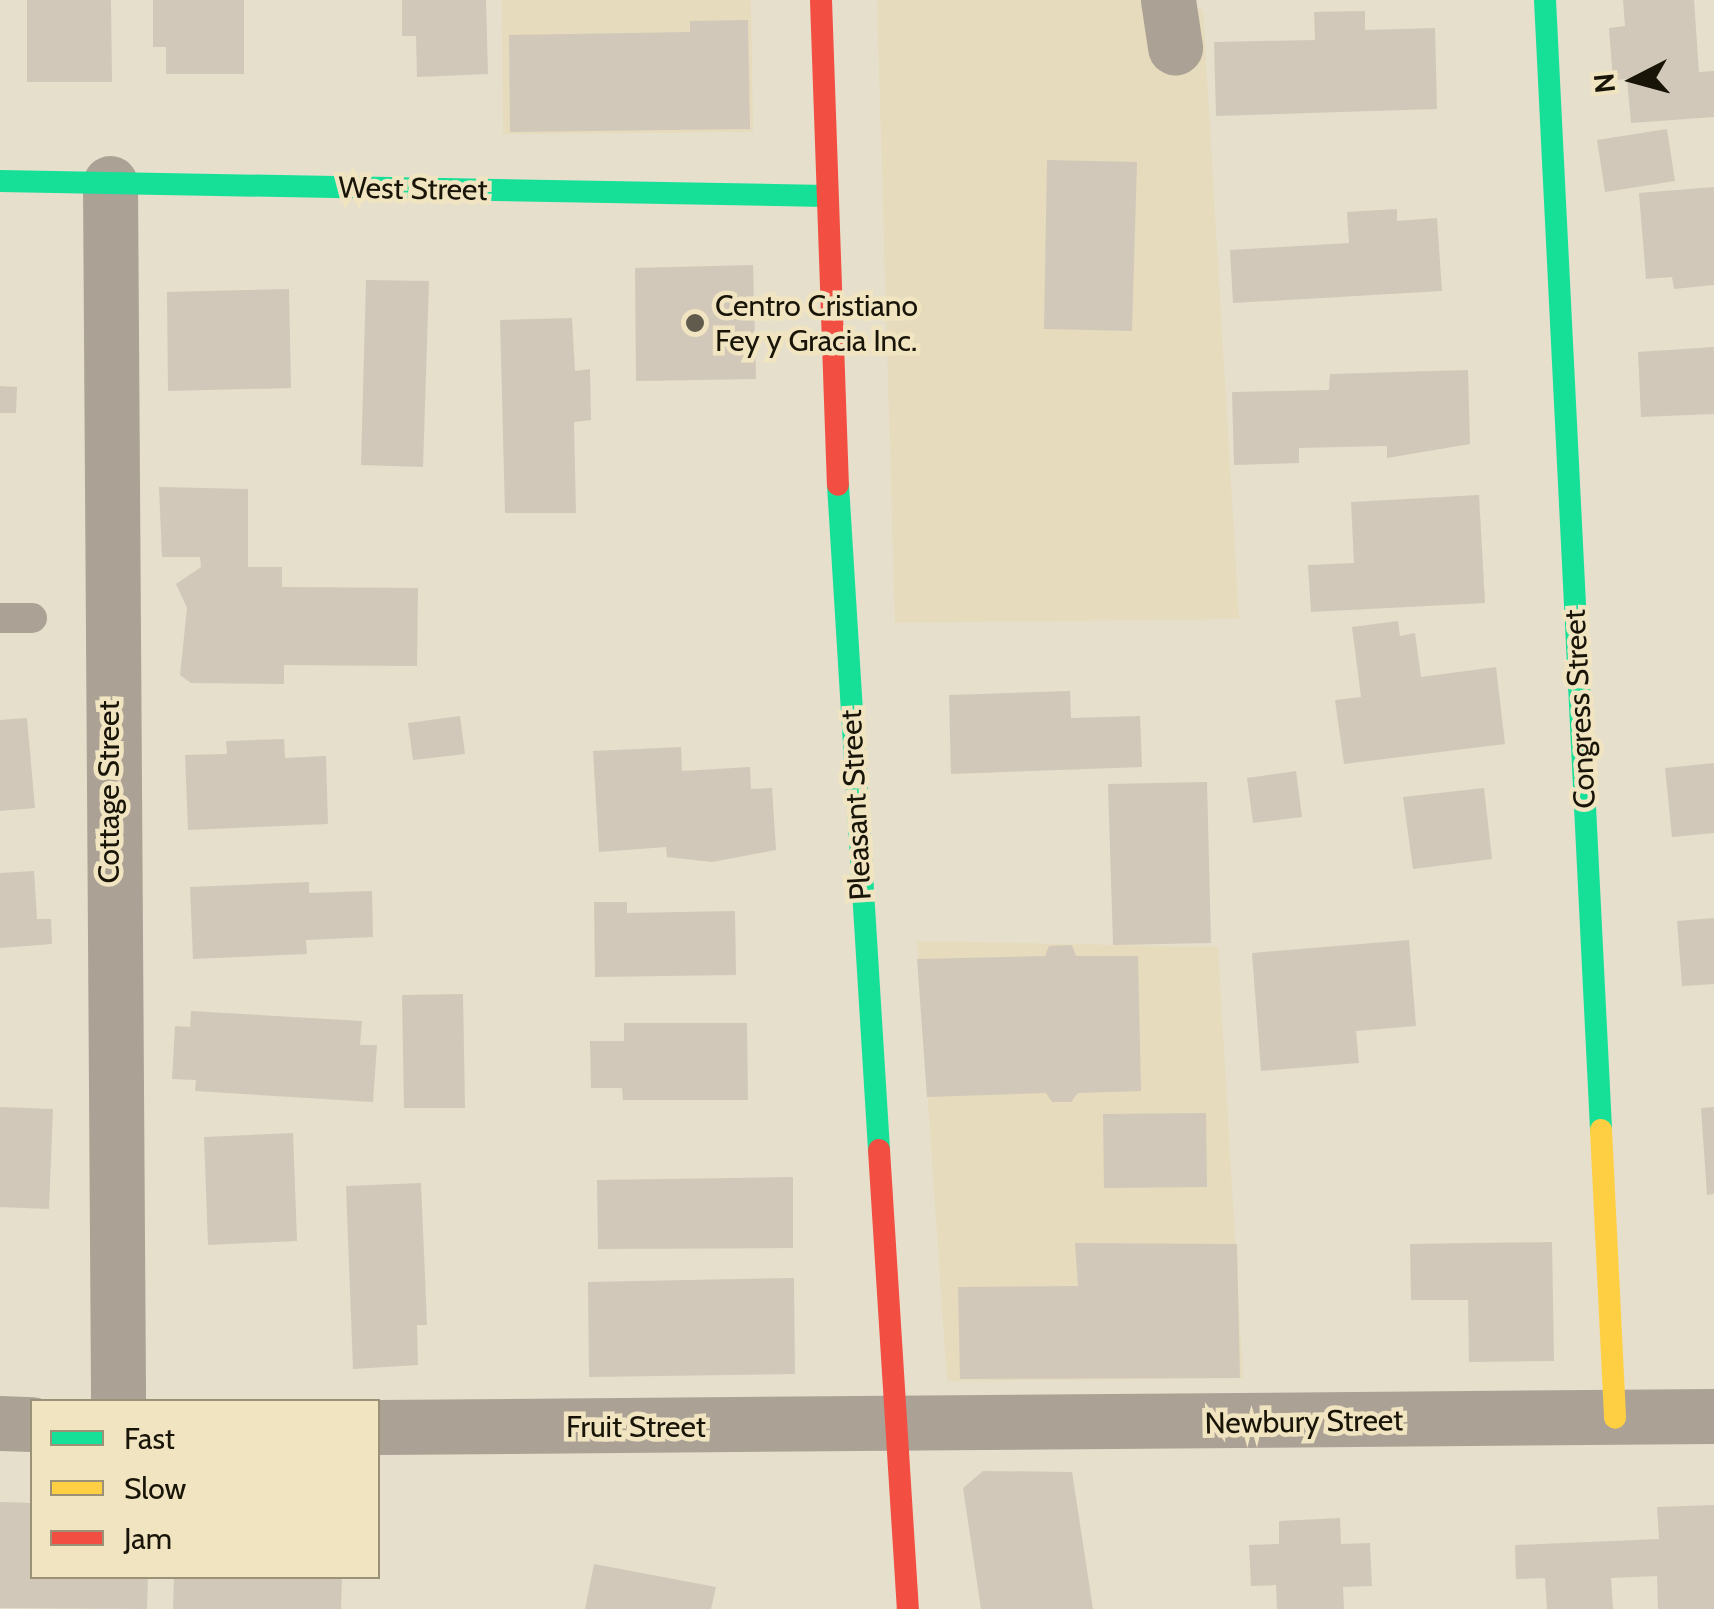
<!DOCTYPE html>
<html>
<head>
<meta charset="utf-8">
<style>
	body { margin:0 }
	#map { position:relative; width:1714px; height:1609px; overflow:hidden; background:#e6dfcc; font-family:Cabin,sans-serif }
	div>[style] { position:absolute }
	.built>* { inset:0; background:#e6dbbc }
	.building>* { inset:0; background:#d1c8b9 }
	.lane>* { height:30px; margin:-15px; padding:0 15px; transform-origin:15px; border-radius:15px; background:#aba195 }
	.street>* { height:55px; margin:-27.5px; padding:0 27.5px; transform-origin:27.5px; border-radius:27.5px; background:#aba195 }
	.fast>* { height:22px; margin:-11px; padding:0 11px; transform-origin:11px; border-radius:11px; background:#16e098 }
	.slow>* { height:22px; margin:-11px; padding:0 11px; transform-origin:11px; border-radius:11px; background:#ffcf43 }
	.jam>* { height:22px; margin:-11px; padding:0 11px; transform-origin:11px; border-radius:11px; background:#f24e42 }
	.dots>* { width:28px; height:28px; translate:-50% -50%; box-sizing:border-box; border:5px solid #f0e4c1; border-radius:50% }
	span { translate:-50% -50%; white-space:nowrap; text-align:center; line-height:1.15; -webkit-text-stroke:9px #f0e4c1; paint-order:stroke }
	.street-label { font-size:30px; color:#181408 }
	.poi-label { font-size:30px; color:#181408 }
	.left { translate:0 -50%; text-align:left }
	.legend { position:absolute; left:30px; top:1399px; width:350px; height:180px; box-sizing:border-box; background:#f0e4c1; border:2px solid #9a9177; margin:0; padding:12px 18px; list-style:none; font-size:30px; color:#181408 }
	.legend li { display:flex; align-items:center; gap:20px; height:50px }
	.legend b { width:50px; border:2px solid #9a9177 }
	.north { position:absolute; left:1584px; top:30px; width:100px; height:100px; -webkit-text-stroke:8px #f0e4c1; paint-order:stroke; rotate:264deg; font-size:28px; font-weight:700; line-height:40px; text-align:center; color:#181408 }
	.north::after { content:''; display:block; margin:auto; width:35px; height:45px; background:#181408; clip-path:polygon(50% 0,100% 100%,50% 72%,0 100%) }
</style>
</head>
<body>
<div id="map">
	<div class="built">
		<i style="clip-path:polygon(502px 0,751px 0,753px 132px,503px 134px)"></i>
		<i style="clip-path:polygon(877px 0,1179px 0,1203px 10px,1239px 619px,895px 623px)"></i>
		<i style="clip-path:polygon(917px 941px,1218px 947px,1243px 1378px,947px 1381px)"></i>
	</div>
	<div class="building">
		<i style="clip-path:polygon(27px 0,111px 0,112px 82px,27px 82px)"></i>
		<i style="clip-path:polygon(153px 0,244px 0,244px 74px,166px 74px,166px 47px,153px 47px)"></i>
		<i style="clip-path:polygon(402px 0,486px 0,488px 74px,417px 77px,416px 36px,402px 36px)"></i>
		<i style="clip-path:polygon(1623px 0,1694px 0,1699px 72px,1714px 71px,1714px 117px,1631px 123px,1627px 79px,1613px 80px,1609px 28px,1625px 26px)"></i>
		<i style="clip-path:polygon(1365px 11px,1365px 30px,1435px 28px,1437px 109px,1216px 116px,1214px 42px,1315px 40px,1314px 12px)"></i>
		<i style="clip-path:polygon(748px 20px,750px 129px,510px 132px,509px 35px,690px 32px,690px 21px)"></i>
		<i style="clip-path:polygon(1667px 129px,1675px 181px,1605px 192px,1597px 140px)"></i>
		<i style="clip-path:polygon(1047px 160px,1137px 162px,1132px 331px,1044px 329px)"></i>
		<i style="clip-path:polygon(1714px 187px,1714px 285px,1674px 289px,1672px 277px,1646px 279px,1639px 193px)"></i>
		<i style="clip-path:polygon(1397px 209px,1397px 221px,1437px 218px,1442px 291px,1233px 303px,1230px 250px,1349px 243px,1347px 212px)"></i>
		<i style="clip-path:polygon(753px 265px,756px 379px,636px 381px,635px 268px)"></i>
		<i style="clip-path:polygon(366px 280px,429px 281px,423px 467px,361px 465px)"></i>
		<i style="clip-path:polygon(289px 289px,291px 388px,168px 391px,167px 292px)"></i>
		<i style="clip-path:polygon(572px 318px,575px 371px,590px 369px,591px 420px,574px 422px,576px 513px,505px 513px,500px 320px)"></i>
		<i style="clip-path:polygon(1714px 347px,1714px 414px,1641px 417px,1638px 352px)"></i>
		<i style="clip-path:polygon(1468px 370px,1470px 444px,1387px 458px,1387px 446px,1299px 448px,1299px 463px,1234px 465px,1232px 392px,1329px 390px,1330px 374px)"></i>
		<i style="clip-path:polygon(0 386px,17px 387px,16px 413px,0 413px)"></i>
		<i style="clip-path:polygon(159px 487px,248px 489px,248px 567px,282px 567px,282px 587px,418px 588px,417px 666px,284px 665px,284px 684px,191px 683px,180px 675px,187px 608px,176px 584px,201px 567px,200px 557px,162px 557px)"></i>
		<i style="clip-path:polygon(1479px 495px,1485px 603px,1311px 612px,1308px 565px,1354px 563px,1351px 502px)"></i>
		<i style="clip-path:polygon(1398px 621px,1400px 636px,1415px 633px,1421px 677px,1496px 667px,1505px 744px,1344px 764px,1335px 700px,1361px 697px,1352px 627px)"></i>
		<i style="clip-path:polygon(1070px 691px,1071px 718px,1140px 716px,1142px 767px,951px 774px,949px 695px)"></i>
		<i style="clip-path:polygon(460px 716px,465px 754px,413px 760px,408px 723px)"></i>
		<i style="clip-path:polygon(27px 718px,35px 808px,0 811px,0 720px)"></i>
		<i style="clip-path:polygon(284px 739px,285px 758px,326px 756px,328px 824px,188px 830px,185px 755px,227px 754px,226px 741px)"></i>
		<i style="clip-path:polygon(681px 747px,682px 771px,750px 767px,751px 789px,772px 788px,776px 850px,712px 862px,667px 857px,666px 847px,599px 852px,593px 751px)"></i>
		<i style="clip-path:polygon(1714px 763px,1714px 833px,1672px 837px,1665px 768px)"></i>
		<i style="clip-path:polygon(1296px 771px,1302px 817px,1253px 823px,1247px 778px)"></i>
		<i style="clip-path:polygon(1207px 782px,1211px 943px,1113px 945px,1108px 784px)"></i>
		<i style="clip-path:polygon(1484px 788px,1492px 859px,1413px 869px,1403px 797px)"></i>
		<i style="clip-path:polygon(34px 871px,37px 919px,51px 919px,52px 944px,0 948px,0 873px)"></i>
		<i style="clip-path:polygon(309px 882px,309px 893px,372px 891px,373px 937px,306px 940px,307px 954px,193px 959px,190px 887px)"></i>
		<i style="clip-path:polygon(594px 902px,627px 902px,627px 913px,735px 911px,736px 975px,595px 977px)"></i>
		<i style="clip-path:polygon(1714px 918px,1714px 984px,1682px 986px,1677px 921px)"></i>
		<i style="clip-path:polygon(1409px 940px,1416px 1026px,1356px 1031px,1359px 1063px,1261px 1071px,1252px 953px)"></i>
		<i style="clip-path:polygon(1072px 945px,1076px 956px,1138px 956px,1141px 1091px,1078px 1093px,1071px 1102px,1052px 1102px,1046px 1093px,927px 1097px,917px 959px,1045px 956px,1049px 946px)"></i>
		<i style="clip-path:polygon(463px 994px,465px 1108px,404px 1108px,402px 995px)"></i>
		<i style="clip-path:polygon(191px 1011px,362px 1021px,360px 1045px,377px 1045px,373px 1102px,195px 1091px,196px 1080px,172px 1079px,175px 1026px,190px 1027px)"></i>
		<i style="clip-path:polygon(624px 1023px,747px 1023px,748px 1100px,623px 1100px,622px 1088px,591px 1088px,590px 1041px,624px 1041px)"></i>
		<i style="clip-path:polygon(0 1107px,53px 1109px,49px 1209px,0 1207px)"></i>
		<i style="clip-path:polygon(1714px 1107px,1714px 1194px,1707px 1195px,1701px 1108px)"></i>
		<i style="clip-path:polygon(1206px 1113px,1207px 1187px,1104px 1188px,1103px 1114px)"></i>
		<i style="clip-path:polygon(293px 1133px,297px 1241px,208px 1245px,204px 1137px)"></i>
		<i style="clip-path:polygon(793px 1177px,793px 1248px,598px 1249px,597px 1180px)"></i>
		<i style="clip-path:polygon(421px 1183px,427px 1325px,417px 1325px,418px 1365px,353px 1369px,346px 1186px)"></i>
		<i style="clip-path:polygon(1552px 1242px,1554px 1361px,1469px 1362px,1468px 1300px,1411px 1300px,1410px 1244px)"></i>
		<i style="clip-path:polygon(1075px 1243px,1237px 1244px,1240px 1378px,960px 1379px,958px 1287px,1078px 1286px)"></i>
		<i style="clip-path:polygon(794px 1278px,795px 1374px,589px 1377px,588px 1282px)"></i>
		<i style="clip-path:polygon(983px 1471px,1072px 1472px,1093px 1609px,981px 1609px,963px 1488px)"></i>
		<i style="clip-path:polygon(0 1502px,32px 1503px,32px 1576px,148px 1576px,147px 1609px,0 1608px)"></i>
		<i style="clip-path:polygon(1714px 1505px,1714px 1609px,1658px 1609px,1657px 1576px,1611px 1578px,1613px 1609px,1547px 1609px,1545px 1578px,1516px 1579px,1515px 1545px,1659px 1539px,1657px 1507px)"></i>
		<i style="clip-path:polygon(1340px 1518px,1341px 1544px,1370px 1543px,1372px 1586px,1343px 1587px,1344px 1609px,1277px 1609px,1276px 1585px,1251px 1586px,1249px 1545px,1279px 1544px,1279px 1521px)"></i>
		<i style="clip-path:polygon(594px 1564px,716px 1587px,711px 1609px,585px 1609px)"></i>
		<i style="clip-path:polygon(174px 1576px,342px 1576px,341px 1609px,173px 1609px)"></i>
	</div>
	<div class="lane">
		<i style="left:0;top:618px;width:32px"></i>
	</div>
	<div class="street">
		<i style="left:1168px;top:0;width:48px;rotate:81.5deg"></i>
		<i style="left:110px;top:183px;width:1219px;rotate:89.62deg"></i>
		<i style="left:0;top:1423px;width:32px;rotate:2deg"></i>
		<i style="left:378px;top:1427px;width:1336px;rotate:-0.47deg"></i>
	</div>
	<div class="fast">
		<i style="left:1545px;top:0;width:1131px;rotate:87.16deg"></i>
		<i style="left:0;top:181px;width:826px;rotate:1.04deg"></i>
		<i style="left:838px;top:485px;width:666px;rotate:86.47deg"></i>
	</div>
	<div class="slow">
		<i style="left:1601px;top:1130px;width:288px;rotate:87.2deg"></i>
	</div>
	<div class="jam">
		<i style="left:821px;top:0;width:485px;rotate:88deg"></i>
		<i style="left:879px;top:1150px;width:460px;rotate:86.4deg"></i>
	</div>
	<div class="dots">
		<i style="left:695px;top:323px;background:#605b4d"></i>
	</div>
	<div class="street-label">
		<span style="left:413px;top:189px;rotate:1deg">West Street</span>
		<span style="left:1580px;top:709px;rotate:-93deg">Congress Street</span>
		<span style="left:109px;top:792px;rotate:-90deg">Cottage Street</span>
		<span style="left:856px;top:805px;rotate:-93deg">Pleasant Street</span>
		<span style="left:1304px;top:1422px;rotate:-1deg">Newbury Street</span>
		<span style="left:636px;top:1427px">Fruit Street</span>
	</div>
	<div class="poi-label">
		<span class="left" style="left:715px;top:323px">Centro Cristiano<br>Fey y Gracia Inc.</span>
	</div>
	<ul class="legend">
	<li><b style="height:12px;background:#16e098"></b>Fast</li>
	<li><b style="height:12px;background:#ffcf43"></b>Slow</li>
	<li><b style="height:12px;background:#f24e42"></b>Jam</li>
	</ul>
	<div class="north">N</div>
</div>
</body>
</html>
